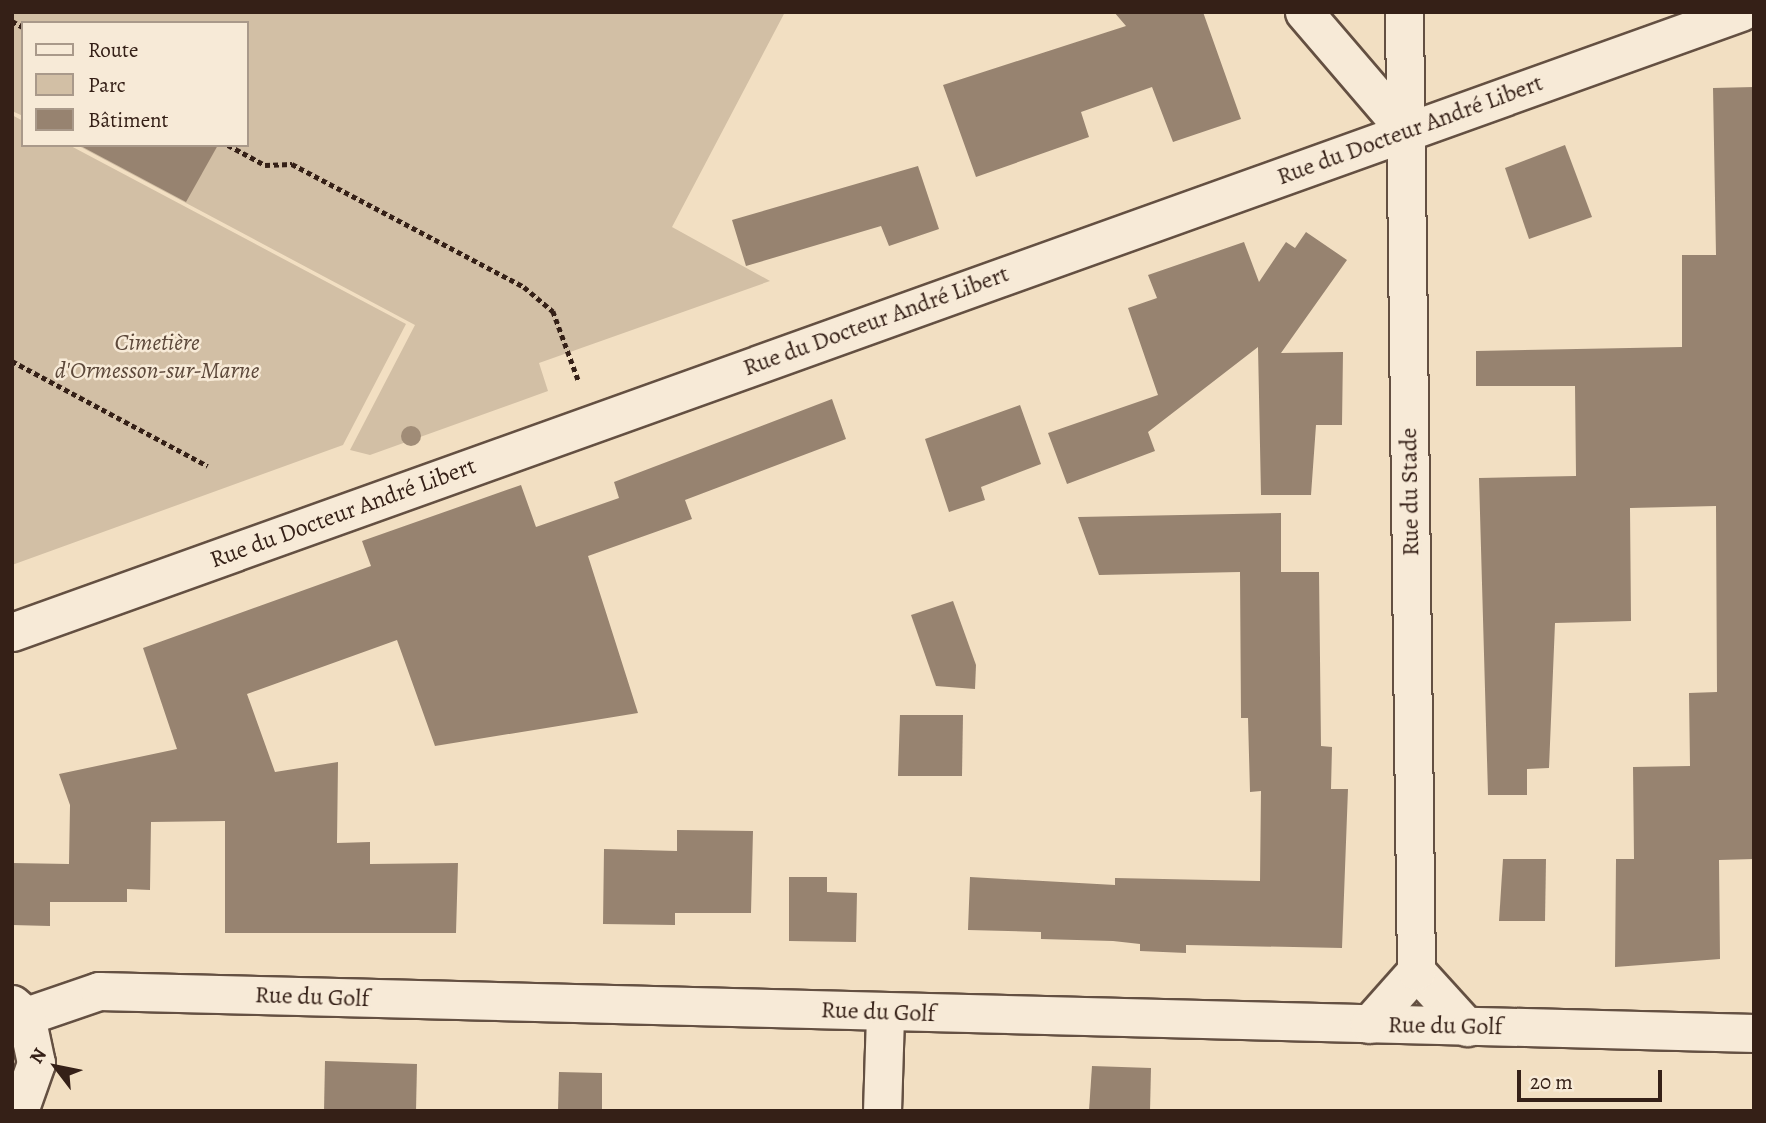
<!DOCTYPE html>
<html>
<head>
<meta charset="utf-8">
<style>
	body { margin:0 }
	#map { position:relative; width:1766px; height:1123px; overflow:hidden; background:#f2dfc2; font-family:Alegreya,serif }
	div>[style] { position:absolute }
	.green>* { inset:0; background:#d2bfa5 }
	.building>* { inset:0; background:#978370 }
	.path>* { height:4.5px; margin-top:-2.25px; transform-origin:0; background:repeating-linear-gradient(90deg,#352017 0 5px,transparent 0 8.5px) }
	.roads { filter:drop-shadow(2px 0 #645042) drop-shadow(-2px 0 #645042) drop-shadow(0 2px #645042) drop-shadow(0 -2px #645042) }
	.minor>* { height:37px; margin:-18.5px; padding:0 18.5px; transform-origin:18.5px; border-radius:18.5px; background:#f7ead7 }
	.trees>* { width:20px; height:20px; margin:-10px; border-radius:50%; background:#a08c77 }
	span { translate:-50% -50%; white-space:nowrap; text-align:center; line-height:1.15; -webkit-text-stroke:5px #f7ead7; paint-order:stroke }
	.street-label { font-size:24px; color:#352017 }
	.park-label { font-size:24px; color:#5c483a; font-style:italic }
	.frame { position:absolute; inset:0; border:14px solid #352017; pointer-events:none }
	.legend { position:absolute; left:21px; top:21px; width:228px; height:126px; box-sizing:border-box; background:#f7ead7; border:2px solid #a9998a; margin:0; padding:9px 12px; list-style:none; font-size:21px; color:#352017 }
	.legend li { display:flex; align-items:center; gap:14px; height:35px }
	.legend b { width:35px; border:2px solid #a9998a }
	.north { position:absolute; left:21px; top:1032px; width:70px; height:70px; -webkit-text-stroke:5px #f7ead7; paint-order:stroke; rotate:302deg; font-size:19px; font-weight:700; line-height:28px; text-align:center; color:#352017 }
	.north::after { content:''; display:block; margin:auto; width:24px; height:32px; background:#352017; clip-path:polygon(50% 0,100% 100%,50% 72%,0 100%) }
	.scale { position:absolute; left:1517px; top:1070px; width:145px; height:32px; box-sizing:border-box; border:4px solid #352017; border-top:0; padding-left:9px; font-size:21px; line-height:24px; white-space:nowrap; color:#352017; -webkit-text-stroke:5px #f7ead7; paint-order:stroke }
</style>
</head>
<body>
<div id="map">
	<div class="green">
		<i style="clip-path:polygon(12px 12px,785px 12px,672px 227px,770px 281px,539px 363px,548px 391px,370px 455px,350px 450px,415px 325px,77px 145px,247px 145px,247px 23px,23px 23px,23px 116px,12px 111px)"></i>
		<i style="clip-path:polygon(12px 115px,23px 121px,23px 145px,69px 145px,406px 324px,343px 445px,12px 565px)"></i>
	</div>
	<div class="building">
		<i style="clip-path:polygon(1114px 12px,1203px 12px,1241px 119px,1173px 142px,1152px 87px,1081px 112px,1089px 137px,976px 177px,943px 85px,1126px 26px)"></i>
		<i style="clip-path:polygon(1754px 87px,1754px 859px,1719px 860px,1720px 959px,1615px 967px,1616px 859px,1634px 859px,1633px 767px,1690px 766px,1689px 693px,1717px 692px,1716px 506px,1630px 508px,1631px 621px,1555px 623px,1549px 768px,1527px 769px,1527px 795px,1488px 795px,1479px 478px,1576px 476px,1575px 386px,1476px 386px,1476px 351px,1682px 347px,1682px 255px,1716px 255px,1713px 88px)"></i>
		<i style="clip-path:polygon(79px 145px,218px 145px,186px 202px)"></i>
		<i style="clip-path:polygon(1565px 145px,1592px 217px,1529px 239px,1505px 168px)"></i>
		<i style="clip-path:polygon(918px 166px,939px 229px,889px 246px,881px 226px,746px 266px,732px 220px)"></i>
		<i style="clip-path:polygon(1306px 232px,1347px 260px,1281px 353px,1343px 352px,1342px 425px,1316px 425px,1311px 495px,1261px 495px,1258px 347px,1148px 432px,1155px 451px,1067px 484px,1048px 433px,1158px 395px,1128px 308px,1157px 298px,1148px 275px,1244px 242px,1259px 282px,1286px 242px,1295px 248px)"></i>
		<i style="clip-path:polygon(832px 399px,846px 439px,685px 500px,692px 519px,588px 556px,638px 713px,435px 746px,397px 640px,247px 694px,275px 772px,338px 762px,337px 843px,370px 842px,370px 864px,458px 863px,456px 933px,225px 933px,225px 821px,151px 822px,150px 890px,127px 889px,127px 902px,50px 902px,50px 926px,12px 925px,12px 863px,69px 864px,70px 805px,59px 774px,177px 749px,143px 648px,371px 566px,362px 541px,521px 485px,536px 527px,619px 498px,614px 482px)"></i>
		<i style="clip-path:polygon(1020px 405px,1041px 464px,981px 487px,985px 500px,949px 512px,925px 439px)"></i>
		<i style="clip-path:polygon(1281px 513px,1281px 572px,1319px 572px,1321px 746px,1332px 747px,1331px 789px,1348px 789px,1342px 948px,1186px 945px,1186px 953px,1140px 951px,1140px 944px,1113px 941px,1041px 939px,1041px 932px,968px 930px,970px 877px,1115px 885px,1115px 878px,1260px 881px,1261px 791px,1250px 792px,1248px 718px,1241px 718px,1240px 572px,1099px 575px,1078px 517px)"></i>
		<i style="clip-path:polygon(953px 601px,976px 665px,975px 689px,936px 686px,911px 615px)"></i>
		<i style="clip-path:polygon(900px 715px,963px 715px,962px 776px,898px 776px)"></i>
		<i style="clip-path:polygon(677px 830px,753px 831px,751px 913px,675px 913px,675px 925px,603px 924px,604px 849px,677px 851px)"></i>
		<i style="clip-path:polygon(1503px 859px,1546px 859px,1545px 921px,1499px 921px)"></i>
		<i style="clip-path:polygon(789px 877px,827px 877px,827px 892px,857px 893px,856px 942px,789px 941px)"></i>
		<i style="clip-path:polygon(325px 1061px,417px 1064px,416px 1111px,324px 1111px)"></i>
		<i style="clip-path:polygon(1092px 1066px,1151px 1068px,1150px 1111px,1089px 1111px)"></i>
		<i style="clip-path:polygon(559px 1072px,602px 1073px,602px 1111px,558px 1111px)"></i>
	</div>
	<div class="path">
		<i style="left:12px;top:21px;width:13px;rotate:29deg"></i>
		<i style="left:228px;top:145px;width:42px;rotate:28.4deg"></i>
		<i style="left:265px;top:165px;width:27px;rotate:-2deg"></i>
		<i style="left:292px;top:164px;width:263px;rotate:27.9deg"></i>
		<i style="left:524px;top:287px;width:38px;rotate:40deg"></i>
		<i style="left:553px;top:311px;width:76px;rotate:69.9deg"></i>
		<i style="left:12px;top:361px;width:222px;rotate:28.2deg"></i>
	</div>
	<div class="roads">
		<div class="minor">
			<i style="left:1304px;top:12px;width:157px;rotate:49.4deg"></i>
			<i style="left:12px;top:632px;width:1837px;rotate:-19.73deg"></i>
			<i style="left:1416px;top:971px;width:76px;rotate:47.7deg"></i>
			<i style="left:12px;top:1004px;width:18px;rotate:41deg"></i>
			<i style="left:26px;top:1016px;width:77px;rotate:-18.9deg"></i>
			<i style="left:99px;top:991px;width:1656px;rotate:1.45deg"></i>
			<i style="left:1369px;top:1024px;width:71px;rotate:-48.4deg"></i>
			<i style="left:1416px;top:971px;width:959px;rotate:-90.72deg"></i>
			<i style="left:19px;top:1111px;width:51px;rotate:-70.5deg"></i>
			<i style="left:36px;top:1063px;width:48px;rotate:-102deg"></i>
			<i style="left:882px;top:1111px;width:98px;rotate:-88.2deg"></i>
		</div>
	</div>
	<div class="trees">
		<i style="left:411px;top:436px"></i>
	</div>
	<div class="street-label">
		<span style="left:1410px;top:130px;rotate:-20deg">Rue du Docteur André Libert</span>
		<span style="left:876px;top:321px;rotate:-20deg">Rue du Docteur André Libert</span>
		<span style="left:1410px;top:492px;rotate:-91deg">Rue du Stade</span>
		<span style="left:343px;top:513px;rotate:-20deg">Rue du Docteur André Libert</span>
		<span style="left:312px;top:997px;rotate:2deg">Rue du Golf</span>
		<span style="left:878px;top:1012px;rotate:2deg">Rue du Golf</span>
		<span style="left:1445px;top:1026px;rotate:1deg">Rue du Golf</span>
	</div>
	<div class="park-label">
		<span style="left:157px;top:357px">Cimetière<br>d'Ormesson-sur-Marne</span>
	</div>
	<div class="frame"></div>
	<ul class="legend">
	<li><b style="height:9px;background:#f7ead7"></b>Route</li>
	<li><b style="height:19px;background:#d2bfa5"></b>Parc</li>
	<li><b style="height:19px;background:#978370"></b>Bâtiment</li>
	</ul>
	<div class="north">N</div>
	<div class="scale">20 m</div>
</div>
</body>
</html>
